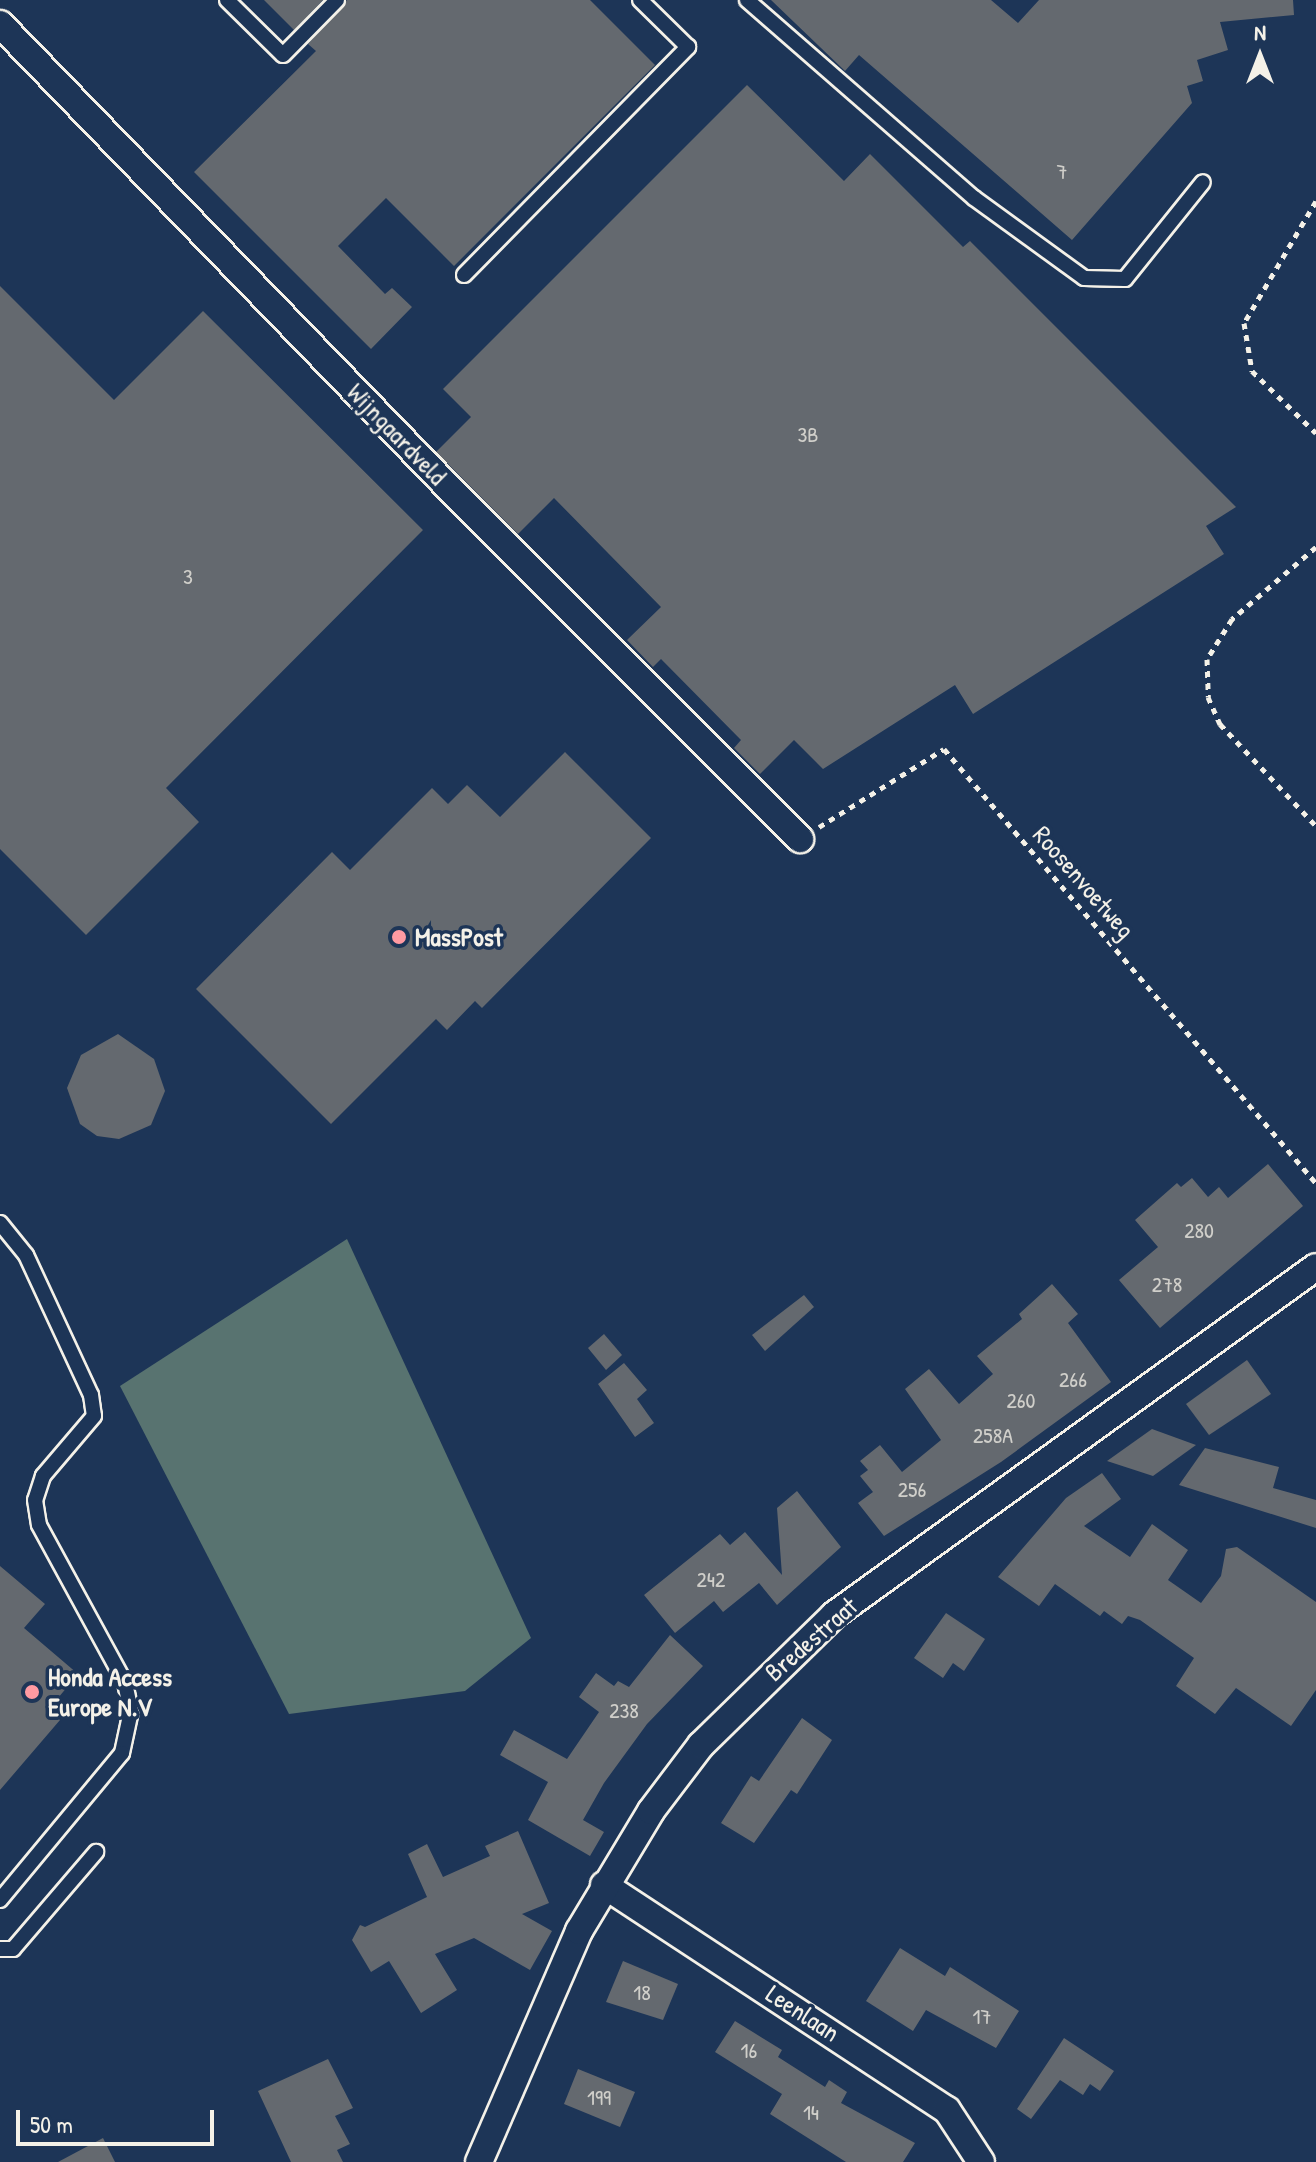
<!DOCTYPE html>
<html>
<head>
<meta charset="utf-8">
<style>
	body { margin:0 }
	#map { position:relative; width:1316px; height:2162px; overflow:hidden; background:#1d3557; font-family:"Patrick Hand",sans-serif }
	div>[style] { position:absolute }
	.green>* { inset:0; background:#587370 }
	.building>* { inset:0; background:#64696f }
	.path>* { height:5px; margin-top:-2.5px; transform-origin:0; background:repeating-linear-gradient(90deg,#f4f1e8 0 6px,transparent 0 12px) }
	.roads { filter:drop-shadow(2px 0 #f4f1e8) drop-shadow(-2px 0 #f4f1e8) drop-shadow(0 2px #f4f1e8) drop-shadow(0 -2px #f4f1e8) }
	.lane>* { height:14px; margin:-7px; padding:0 7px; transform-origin:7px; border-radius:7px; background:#1d3557 }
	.street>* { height:26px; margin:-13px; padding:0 13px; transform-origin:13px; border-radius:13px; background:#1d3557 }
	.dots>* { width:22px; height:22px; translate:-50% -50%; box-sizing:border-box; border:4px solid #1d3557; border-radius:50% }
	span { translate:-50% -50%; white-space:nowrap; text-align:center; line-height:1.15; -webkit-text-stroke:7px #1d3557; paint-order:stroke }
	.number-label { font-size:22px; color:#d0cfca }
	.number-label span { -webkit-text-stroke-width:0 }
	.street-label { font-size:26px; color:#f4f1e8 }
	.poi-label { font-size:26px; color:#f4f1e8; font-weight:700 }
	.left { translate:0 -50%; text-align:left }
	.north { position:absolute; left:1220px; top:16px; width:80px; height:80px; -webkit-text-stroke:6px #1d3557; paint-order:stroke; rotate:0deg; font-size:22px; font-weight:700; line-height:32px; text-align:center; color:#f4f1e8 }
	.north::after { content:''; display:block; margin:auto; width:28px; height:36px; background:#f4f1e8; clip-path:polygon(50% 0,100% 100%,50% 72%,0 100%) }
	.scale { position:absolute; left:16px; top:2110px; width:198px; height:36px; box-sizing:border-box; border:4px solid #f4f1e8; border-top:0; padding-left:10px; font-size:24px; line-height:28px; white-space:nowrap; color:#f4f1e8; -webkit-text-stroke:6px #1d3557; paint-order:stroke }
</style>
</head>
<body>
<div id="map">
	<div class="green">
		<i style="clip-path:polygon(347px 1239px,531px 1638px,465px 1691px,289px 1714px,120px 1386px)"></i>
	</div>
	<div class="building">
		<i style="clip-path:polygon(264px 0,323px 0,294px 30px)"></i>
		<i style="clip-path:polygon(347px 0,590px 0,655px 65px,454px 266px,386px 198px,338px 246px,385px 294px,392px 288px,412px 307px,371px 349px,194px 172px,316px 51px,308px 44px)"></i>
		<i style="clip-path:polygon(771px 0,991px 0,1018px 23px,1039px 0,1293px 0,1294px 15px,1220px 22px,1228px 50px,1197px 60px,1203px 81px,1187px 86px,1192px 103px,1072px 240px,859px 55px,845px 71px)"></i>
		<i style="clip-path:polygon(747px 85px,844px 181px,870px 154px,963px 247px,970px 241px,1236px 507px,1206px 526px,1224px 554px,973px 714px,955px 685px,823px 769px,794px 740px,760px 774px,734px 748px,741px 740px,661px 659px,653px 667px,627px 640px,661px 607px,554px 498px,518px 534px,436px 452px,471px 417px,443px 389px)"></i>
		<i style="clip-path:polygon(0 286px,114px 400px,203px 311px,423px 530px,166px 788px,199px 822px,86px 935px,0 849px)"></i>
		<i style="clip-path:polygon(565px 752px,651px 838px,482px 1008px,475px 1001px,447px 1030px,436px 1019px,331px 1124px,196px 989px,332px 852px,350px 870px,432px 788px,448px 804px,467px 785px,500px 817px)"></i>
		<i style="clip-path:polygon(118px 1034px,154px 1059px,165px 1091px,151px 1125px,119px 1139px,97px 1136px,80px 1124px,67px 1088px,81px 1055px)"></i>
		<i style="clip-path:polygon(1268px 1164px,1303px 1206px,1160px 1328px,1119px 1280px,1158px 1247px,1135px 1220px,1177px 1183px,1181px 1187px,1192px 1178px,1208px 1197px,1219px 1187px,1228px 1198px)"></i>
		<i style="clip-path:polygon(1052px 1284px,1078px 1314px,1068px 1323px,1111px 1382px,1001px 1462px,884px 1536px,858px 1503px,873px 1492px,860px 1476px,868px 1470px,860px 1461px,880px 1445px,902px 1472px,941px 1440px,905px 1389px,929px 1369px,959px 1404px,993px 1374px,977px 1356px,1022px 1319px,1019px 1314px)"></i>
		<i style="clip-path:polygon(804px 1295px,814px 1307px,765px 1351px,752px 1335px)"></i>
		<i style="clip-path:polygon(604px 1334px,622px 1355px,606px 1370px,588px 1348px)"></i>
		<i style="clip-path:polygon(1247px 1360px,1271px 1394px,1209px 1435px,1186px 1404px)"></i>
		<i style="clip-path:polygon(624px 1363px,647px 1390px,637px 1399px,654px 1423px,635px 1437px,598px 1384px)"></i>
		<i style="clip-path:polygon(1152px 1429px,1196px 1445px,1153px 1476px,1107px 1461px)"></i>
		<i style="clip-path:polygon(1205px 1448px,1279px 1467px,1273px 1488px,1316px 1500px,1316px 1528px,1179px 1485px)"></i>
		<i style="clip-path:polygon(1102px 1473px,1121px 1499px,1084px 1526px,1130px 1557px,1152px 1524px,1188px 1550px,1168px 1580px,1201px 1603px,1221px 1576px,1226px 1549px,1237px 1547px,1316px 1602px,1316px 1690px,1291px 1726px,1236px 1688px,1215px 1714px,1176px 1686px,1194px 1658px,1140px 1620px,1128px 1616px,1122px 1624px,1104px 1611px,1100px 1616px,1055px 1584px,1039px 1606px,998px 1577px,1066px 1498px)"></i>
		<i style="clip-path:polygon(797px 1491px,841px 1547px,777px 1605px,759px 1583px,723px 1612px,714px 1601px,675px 1633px,644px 1595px,720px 1534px,730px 1545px,745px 1532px,782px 1575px,777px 1508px)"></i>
		<i style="clip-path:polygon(0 1566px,45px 1604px,24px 1628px,78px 1674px,48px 1710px,60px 1720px,0 1790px)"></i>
		<i style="clip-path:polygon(946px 1613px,985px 1639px,964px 1671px,953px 1663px,943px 1678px,914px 1658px)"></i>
		<i style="clip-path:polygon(670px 1635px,703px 1666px,647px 1724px,604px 1783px,583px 1820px,604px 1832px,590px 1856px,528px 1820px,548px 1782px,500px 1755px,514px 1730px,567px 1759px,599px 1712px,579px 1697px,596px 1673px,614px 1686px,618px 1681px,629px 1687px)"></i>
		<i style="clip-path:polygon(802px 1718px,832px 1740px,797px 1794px,791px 1790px,754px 1843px,721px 1823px,751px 1776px,759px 1781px)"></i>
		<i style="clip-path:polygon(518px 1831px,549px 1903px,522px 1914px,552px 1931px,530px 1970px,474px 1938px,435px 1954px,457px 1990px,421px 2013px,389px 1961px,371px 1972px,352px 1940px,360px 1925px,365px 1927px,427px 1897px,408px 1854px,427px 1844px,443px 1877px,490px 1856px,485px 1846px)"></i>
		<i style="clip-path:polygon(900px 1948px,945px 1976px,950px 1967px,1019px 2011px,996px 2048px,926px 2010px,913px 2031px,866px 2001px)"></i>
		<i style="clip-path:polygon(623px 1961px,678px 1984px,663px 2020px,606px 2002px)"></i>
		<i style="clip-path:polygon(735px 2021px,782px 2050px,778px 2057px,825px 2087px,829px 2080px,847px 2092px,841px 2103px,915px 2143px,903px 2162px,846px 2162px,770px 2114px,782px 2094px,715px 2052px)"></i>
		<i style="clip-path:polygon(1064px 2038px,1114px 2071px,1100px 2091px,1090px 2084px,1083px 2095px,1060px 2080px,1031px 2119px,1017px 2109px)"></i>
		<i style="clip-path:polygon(328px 2059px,353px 2108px,335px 2116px,350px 2144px,337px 2150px,343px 2162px,291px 2162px,258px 2091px)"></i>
		<i style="clip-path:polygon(578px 2069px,635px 2092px,620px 2127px,564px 2104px)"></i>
		<i style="clip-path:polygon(103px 2138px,115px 2162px,58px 2162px)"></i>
	</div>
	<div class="path">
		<i style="left:1316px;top:201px;width:142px;rotate:120.5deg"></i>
		<i style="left:1244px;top:323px;width:49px;rotate:80.5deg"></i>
		<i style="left:1252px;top:371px;width:89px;rotate:44.1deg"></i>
		<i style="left:1316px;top:547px;width:111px;rotate:139.4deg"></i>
		<i style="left:1232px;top:619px;width:47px;rotate:122deg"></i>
		<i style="left:1207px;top:659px;width:38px;rotate:88deg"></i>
		<i style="left:1208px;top:697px;width:30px;rotate:66deg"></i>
		<i style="left:1220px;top:724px;width:140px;rotate:46.7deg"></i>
		<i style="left:819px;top:827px;width:147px;rotate:-32deg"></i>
		<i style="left:944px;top:749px;width:572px;rotate:49.4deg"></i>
	</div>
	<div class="roads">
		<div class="lane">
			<i style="left:227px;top:0;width:78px;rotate:44.5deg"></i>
			<i style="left:283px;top:55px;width:77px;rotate:-45.5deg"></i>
			<i style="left:747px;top:0;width:301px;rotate:41.1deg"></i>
			<i style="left:974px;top:198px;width:136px;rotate:36deg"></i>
			<i style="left:1084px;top:278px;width:41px;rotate:1.4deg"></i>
			<i style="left:1125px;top:279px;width:124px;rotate:-51.2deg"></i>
			<i style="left:464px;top:275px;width:320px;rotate:-45.5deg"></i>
			<i style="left:688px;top:47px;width:67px;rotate:-135.6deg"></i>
			<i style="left:0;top:1223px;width:41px;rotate:50.9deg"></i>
			<i style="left:26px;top:1255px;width:154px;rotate:65.1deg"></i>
			<i style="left:91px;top:1395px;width:21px;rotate:82deg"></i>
			<i style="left:94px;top:1416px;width:79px;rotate:130.4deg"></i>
			<i style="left:43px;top:1476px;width:25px;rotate:108deg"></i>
			<i style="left:35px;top:1500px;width:25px;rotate:81deg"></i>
			<i style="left:39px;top:1525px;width:180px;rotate:61.4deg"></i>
			<i style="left:125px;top:1683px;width:29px;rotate:78deg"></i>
			<i style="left:131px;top:1711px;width:43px;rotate:102.1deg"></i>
			<i style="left:122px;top:1753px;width:191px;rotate:129.7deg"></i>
			<i style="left:0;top:1949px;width:13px"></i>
			<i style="left:13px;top:1949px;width:128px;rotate:-49.4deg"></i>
		</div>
		<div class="street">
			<i style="left:0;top:24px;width:651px;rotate:45.93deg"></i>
			<i style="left:453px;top:492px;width:491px;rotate:45deg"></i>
			<i style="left:604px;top:1885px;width:410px;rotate:33.3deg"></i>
			<i style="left:947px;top:2110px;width:62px;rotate:56.8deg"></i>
			<i style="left:479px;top:2162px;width:252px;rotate:-66.6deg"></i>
			<i style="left:579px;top:1931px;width:140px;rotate:-59deg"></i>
			<i style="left:651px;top:1811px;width:83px;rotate:-52.9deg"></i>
			<i style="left:701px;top:1745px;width:186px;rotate:-44.3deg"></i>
			<i style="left:834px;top:1615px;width:594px;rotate:-35.83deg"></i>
		</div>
	</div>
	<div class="dots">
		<i style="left:399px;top:937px;background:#ff9aa2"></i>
		<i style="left:32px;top:1692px;background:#ff9aa2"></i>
	</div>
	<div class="number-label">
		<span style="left:1062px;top:172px">7</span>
		<span style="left:808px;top:435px">3B</span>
		<span style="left:188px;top:577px">3</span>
		<span style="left:1199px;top:1231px">280</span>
		<span style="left:1167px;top:1285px">278</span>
		<span style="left:1073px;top:1380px">266</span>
		<span style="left:1021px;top:1401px">260</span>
		<span style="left:993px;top:1436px">258A</span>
		<span style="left:912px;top:1490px">256</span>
		<span style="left:711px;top:1580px">242</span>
		<span style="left:624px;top:1711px">238</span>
		<span style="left:642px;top:1993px">18</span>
		<span style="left:982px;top:2017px">17</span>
		<span style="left:749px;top:2051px">16</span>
		<span style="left:599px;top:2098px">199</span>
		<span style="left:811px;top:2113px">14</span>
	</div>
	<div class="street-label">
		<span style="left:397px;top:434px;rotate:46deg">Wijngaardveld</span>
		<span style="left:1084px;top:882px;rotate:49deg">Roosenvoetweg</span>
		<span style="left:811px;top:1639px;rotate:-41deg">Bredestraat</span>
		<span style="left:803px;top:2013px;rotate:33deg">Leenlaan</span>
	</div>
	<div class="poi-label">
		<span class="left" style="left:415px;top:937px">MassPost</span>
		<span class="left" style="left:48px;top:1692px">Honda Access<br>Europe N.V</span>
	</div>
	<div class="north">N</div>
	<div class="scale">50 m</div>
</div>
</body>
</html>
